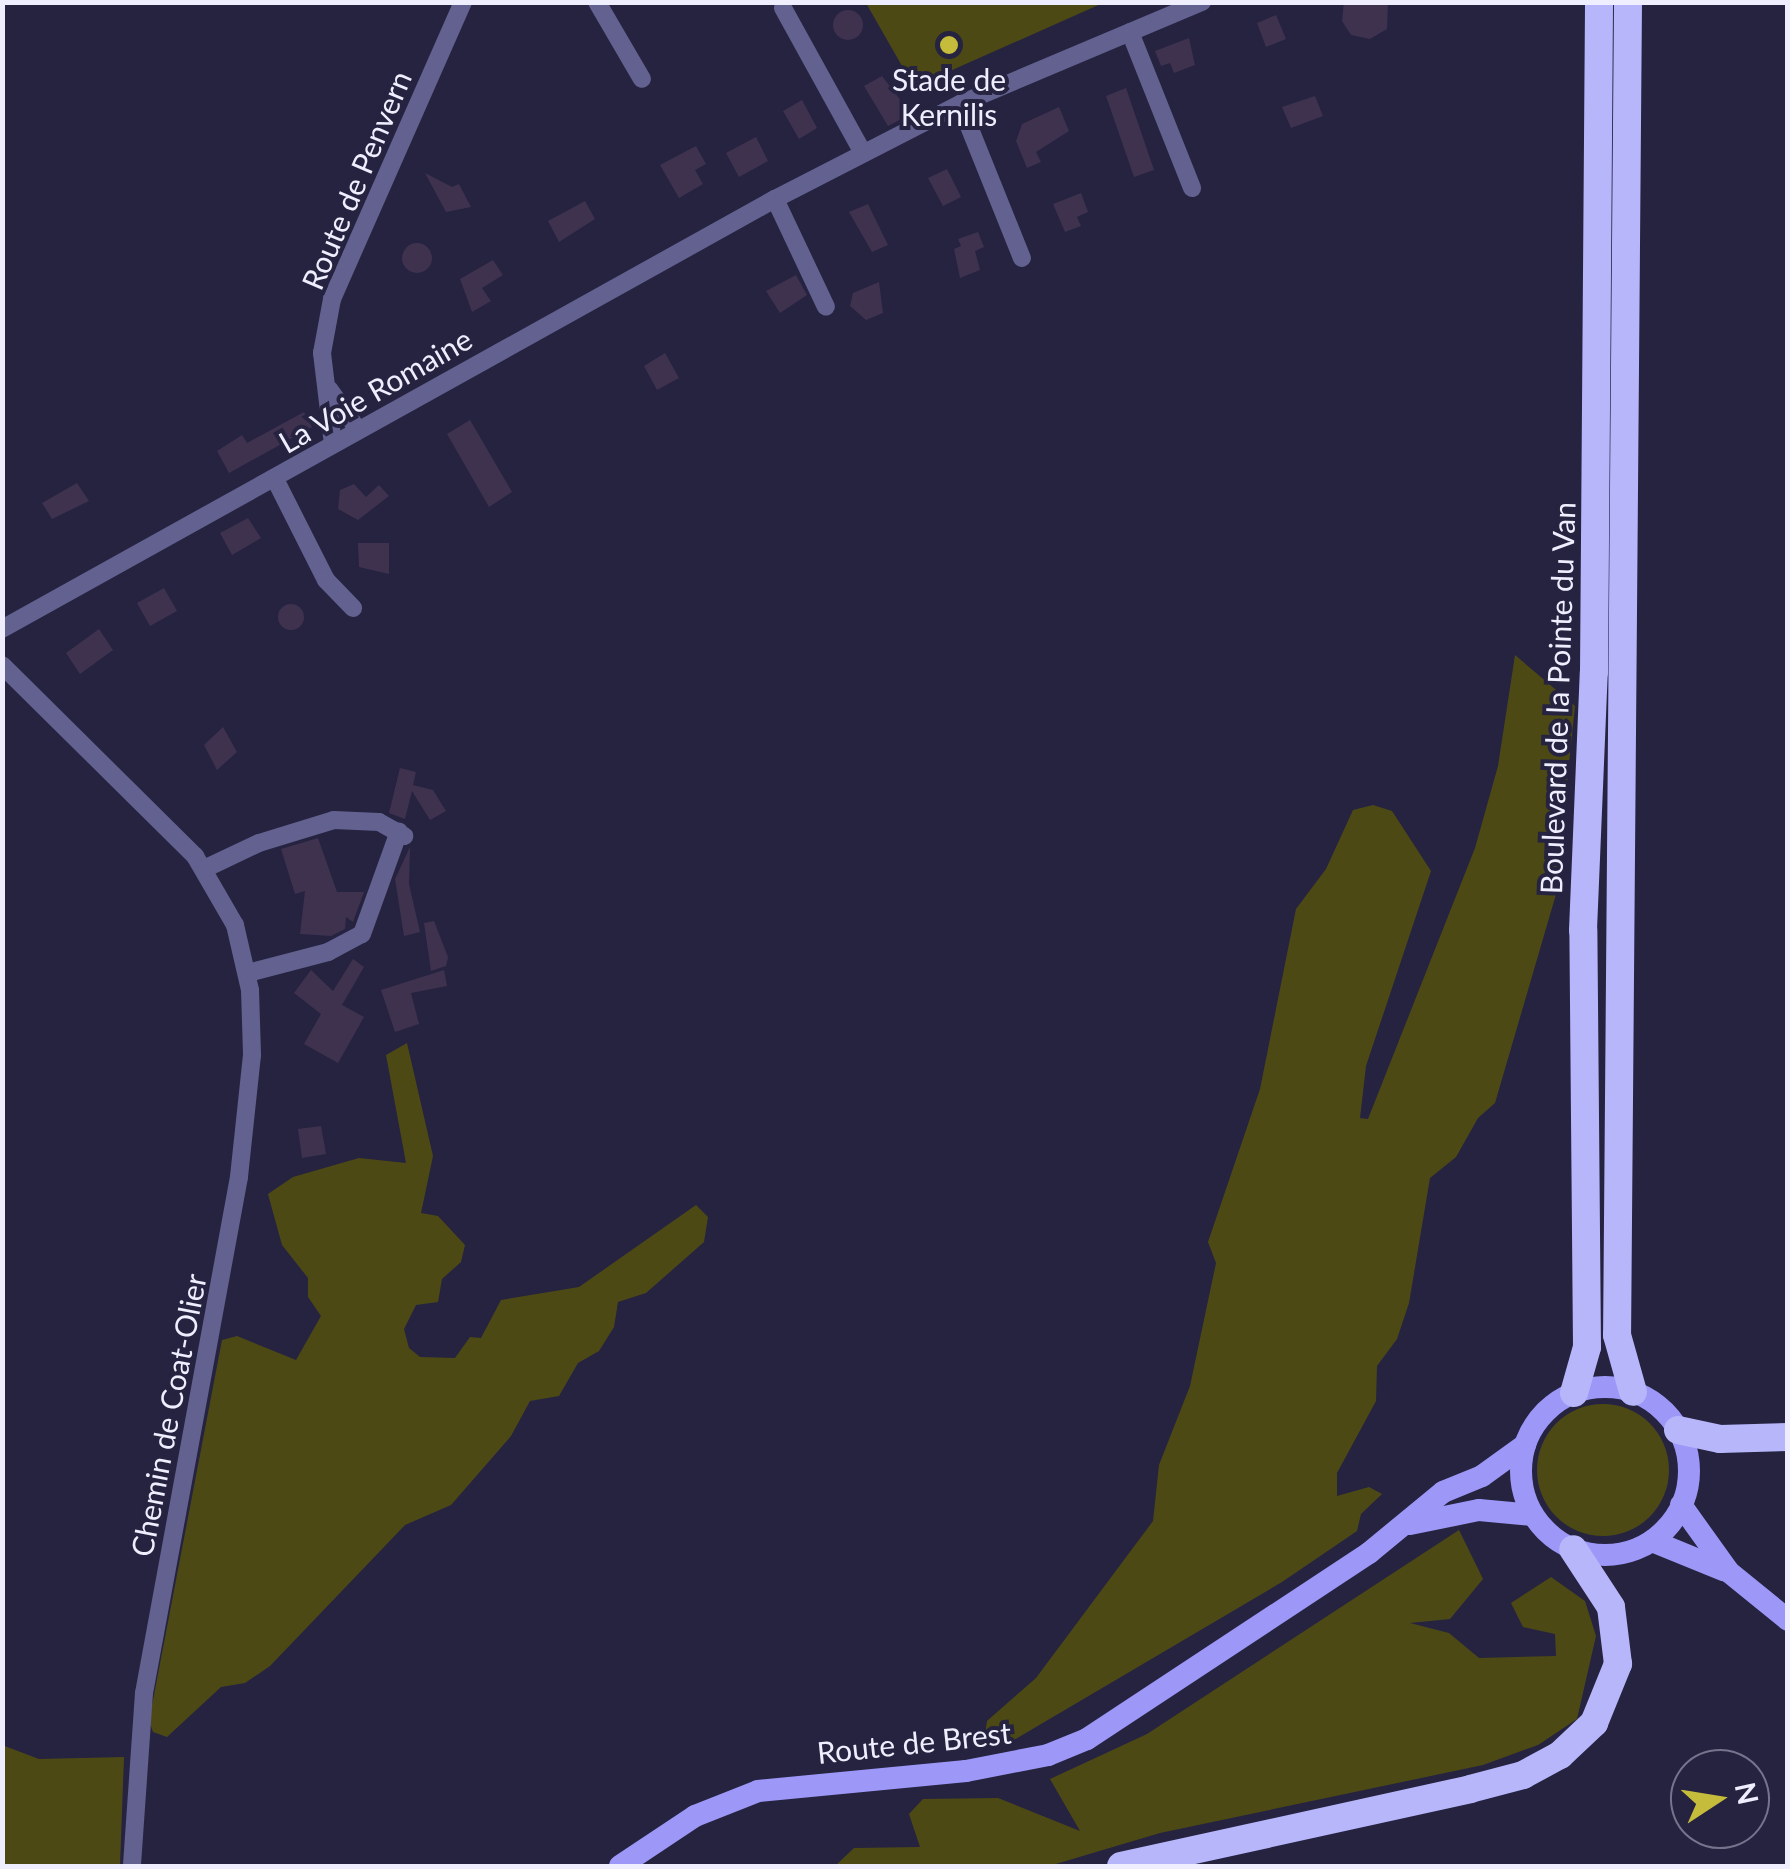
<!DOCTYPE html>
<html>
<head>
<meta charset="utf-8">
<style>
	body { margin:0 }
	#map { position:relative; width:1790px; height:1869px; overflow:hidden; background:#252340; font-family:Lato,sans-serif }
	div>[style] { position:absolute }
	.green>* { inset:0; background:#4d4915 }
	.round { border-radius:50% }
	.building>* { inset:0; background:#3f324f }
	.minor>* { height:18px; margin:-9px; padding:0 9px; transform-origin:9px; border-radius:9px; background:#62618f }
	.major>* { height:22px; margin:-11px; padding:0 11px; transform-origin:11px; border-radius:11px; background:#9d98f7 }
	.major>.ring { margin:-11px; padding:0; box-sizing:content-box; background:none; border:22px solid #9d98f7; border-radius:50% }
	.highway>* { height:28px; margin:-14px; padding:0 14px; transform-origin:14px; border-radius:14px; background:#b7b6fb }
	.dots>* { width:28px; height:28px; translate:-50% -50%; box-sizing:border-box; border:5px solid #252340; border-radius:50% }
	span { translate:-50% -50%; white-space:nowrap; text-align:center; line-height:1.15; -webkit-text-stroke:8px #252340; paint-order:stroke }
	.poi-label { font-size:30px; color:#eeeefe }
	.street-label { font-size:30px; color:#eeeefe }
	.frame { position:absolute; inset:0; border:5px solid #eeeefe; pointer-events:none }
	.north { position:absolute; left:1670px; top:1749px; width:100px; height:100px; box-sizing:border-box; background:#252340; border:2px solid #75748c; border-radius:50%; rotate:78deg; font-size:28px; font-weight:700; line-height:40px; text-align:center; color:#eeeefe }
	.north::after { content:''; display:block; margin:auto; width:35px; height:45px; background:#c6bc3c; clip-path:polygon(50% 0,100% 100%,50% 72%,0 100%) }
</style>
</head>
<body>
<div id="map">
	<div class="green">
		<i style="clip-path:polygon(866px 3px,1103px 3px,914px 87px)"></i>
		<i style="clip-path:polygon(1515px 655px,1575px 706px,1561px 840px,1564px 867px,1495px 1103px,1478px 1118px,1456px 1157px,1430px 1178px,1409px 1303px,1397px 1339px,1377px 1366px,1376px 1401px,1337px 1473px,1337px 1496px,1369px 1487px,1382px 1494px,1361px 1514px,1357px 1531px,1282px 1582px,1012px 1741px,985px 1734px,987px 1721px,1036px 1678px,1153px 1521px,1159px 1465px,1190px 1386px,1216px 1263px,1208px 1242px,1260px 1089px,1296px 909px,1326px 869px,1353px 810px,1373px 805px,1392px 811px,1431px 871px,1366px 1066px,1360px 1118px,1368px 1119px,1475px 848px,1498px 766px)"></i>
		<i style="clip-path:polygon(407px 1043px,433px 1156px,421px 1213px,438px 1216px,465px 1245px,461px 1262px,442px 1279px,438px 1302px,416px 1305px,404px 1329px,409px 1348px,420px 1357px,455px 1358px,470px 1337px,481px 1338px,501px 1300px,579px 1287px,696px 1205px,708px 1217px,704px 1242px,646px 1293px,618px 1302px,614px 1327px,599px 1351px,578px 1363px,559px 1396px,530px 1401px,511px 1436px,451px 1505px,405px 1525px,270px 1666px,245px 1683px,221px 1687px,167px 1737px,153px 1732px,149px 1721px,222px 1340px,237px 1336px,296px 1360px,321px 1316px,308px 1297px,308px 1278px,282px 1245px,268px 1194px,293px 1177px,359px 1158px,406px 1163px,386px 1055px)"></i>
		<i class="round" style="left:1537px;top:1404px;width:132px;height:132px"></i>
		<i style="clip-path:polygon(1459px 1530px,1483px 1579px,1450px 1619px,1410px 1623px,1449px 1633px,1479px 1658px,1556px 1656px,1555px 1634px,1523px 1627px,1511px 1603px,1551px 1577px,1585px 1601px,1596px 1636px,1577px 1719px,1538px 1745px,1483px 1765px,1160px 1833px,1049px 1866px,835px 1866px,854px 1848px,920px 1847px,909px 1814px,923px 1799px,998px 1798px,1080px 1831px,1050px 1779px,1147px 1734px)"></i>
		<i style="clip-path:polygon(2px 1745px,39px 1759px,124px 1757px,120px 1866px,3px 1866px)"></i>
	</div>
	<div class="building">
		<i style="clip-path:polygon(1344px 2px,1388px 2px,1387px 29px,1370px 39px,1351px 35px,1342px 21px)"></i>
		<i class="round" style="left:833px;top:10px;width:30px;height:30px"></i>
		<i style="clip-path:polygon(1276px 15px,1286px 39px,1266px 47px,1257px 23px)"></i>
		<i style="clip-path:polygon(1189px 38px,1195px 65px,1174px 73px,1170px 63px,1161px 66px,1155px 51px)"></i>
		<i style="clip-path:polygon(882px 76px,911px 114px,888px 126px,864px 86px)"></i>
		<i style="clip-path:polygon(1126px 88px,1154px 170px,1134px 177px,1106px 96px)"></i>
		<i style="clip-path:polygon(1315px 96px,1323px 116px,1291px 128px,1282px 107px)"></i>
		<i style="clip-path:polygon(802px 100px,817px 128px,799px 139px,783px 111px)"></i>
		<i style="clip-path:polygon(1059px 107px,1069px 131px,1036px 152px,1041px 162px,1027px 168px,1016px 141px,1022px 124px)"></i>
		<i style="clip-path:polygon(756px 137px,768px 161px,739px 177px,726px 153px)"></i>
		<i style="clip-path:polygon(696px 146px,706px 164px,695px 170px,703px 184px,679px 198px,660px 165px)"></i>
		<i style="clip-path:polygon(947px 169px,961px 197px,943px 206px,928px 178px)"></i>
		<i style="clip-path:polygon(425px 173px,452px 187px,459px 184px,471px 207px,446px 212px)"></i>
		<i style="clip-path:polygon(1081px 193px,1088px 212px,1077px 217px,1081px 226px,1065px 232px,1053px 204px)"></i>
		<i style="clip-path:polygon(585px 201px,595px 219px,559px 242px,548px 221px)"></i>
		<i style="clip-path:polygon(868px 204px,888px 245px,872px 252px,849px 212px)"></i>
		<i style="clip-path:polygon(978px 232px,984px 247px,975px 251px,980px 270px,960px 278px,954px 249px,961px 246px,958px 239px)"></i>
		<i class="round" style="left:402px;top:243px;width:30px;height:30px"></i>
		<i style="clip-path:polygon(493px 260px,503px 275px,482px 288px,491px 301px,472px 312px,460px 279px)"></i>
		<i style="clip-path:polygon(796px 275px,807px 295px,780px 313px,766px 291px)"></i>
		<i style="clip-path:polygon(879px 282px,883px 313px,866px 320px,850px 306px,853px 293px)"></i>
		<i style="clip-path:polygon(665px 353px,679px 378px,657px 390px,644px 366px)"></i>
		<i style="clip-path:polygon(304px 412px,312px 427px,229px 473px,217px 451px,242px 435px,247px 443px)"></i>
		<i style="clip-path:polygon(470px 420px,512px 492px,489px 507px,447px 434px)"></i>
		<i style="clip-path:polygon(77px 483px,89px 501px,52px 519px,42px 503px)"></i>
		<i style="clip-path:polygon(354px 484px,366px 497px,379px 485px,389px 496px,358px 520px,338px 509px,340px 490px)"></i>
		<i style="clip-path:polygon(248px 518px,261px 538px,232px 555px,220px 533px)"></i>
		<i style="clip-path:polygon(358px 543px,389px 543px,389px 574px,359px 567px)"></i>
		<i style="clip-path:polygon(164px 588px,177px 611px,150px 626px,137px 603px)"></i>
		<i class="round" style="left:278px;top:604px;width:26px;height:26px"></i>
		<i style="clip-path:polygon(99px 629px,113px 650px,80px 674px,66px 653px)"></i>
		<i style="clip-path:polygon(223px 727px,237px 752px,217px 770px,204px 745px)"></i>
		<i style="clip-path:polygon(400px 768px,416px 772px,413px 785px,433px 790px,446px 811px,430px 820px,412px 791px,405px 819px,389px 813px)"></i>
		<i style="clip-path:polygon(318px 838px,337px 892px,364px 892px,353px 922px,346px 917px,345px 929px,331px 936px,300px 934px,305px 891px,295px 894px,281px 849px)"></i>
		<i style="clip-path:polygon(410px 847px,409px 884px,420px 932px,404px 936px,395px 879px)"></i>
		<i style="clip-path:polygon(434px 921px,448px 957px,446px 966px,431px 971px,424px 923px)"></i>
		<i style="clip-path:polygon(353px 959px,364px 967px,342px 1005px,364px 1017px,338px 1063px,304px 1044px,321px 1014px,294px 993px,311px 970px,333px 991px)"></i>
		<i style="clip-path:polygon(444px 970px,447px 986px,411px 993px,419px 1024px,395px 1032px,381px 990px)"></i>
		<i style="clip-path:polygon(321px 1126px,326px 1154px,302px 1158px,298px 1129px)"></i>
	</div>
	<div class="minor">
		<i style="left:597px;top:2px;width:89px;rotate:59.7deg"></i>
		<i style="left:783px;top:8px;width:166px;rotate:61.1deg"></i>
		<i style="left:1130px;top:32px;width:168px;rotate:68.3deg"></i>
		<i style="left:960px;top:104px;width:166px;rotate:68.1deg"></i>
		<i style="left:775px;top:199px;width:119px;rotate:64.7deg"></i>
		<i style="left:329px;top:389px;width:50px;rotate:54.7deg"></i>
		<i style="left:333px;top:444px;width:92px;rotate:-96.9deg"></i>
		<i style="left:322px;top:353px;width:55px;rotate:-79.5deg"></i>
		<i style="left:332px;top:299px;width:325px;rotate:-66.2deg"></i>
		<i style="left:275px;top:479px;width:113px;rotate:63.2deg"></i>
		<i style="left:326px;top:580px;width:39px;rotate:46deg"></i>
		<i style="left:2px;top:629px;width:885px;rotate:-29.09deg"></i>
		<i style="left:775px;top:199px;width:208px;rotate:-27.2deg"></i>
		<i style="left:960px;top:104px;width:263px;rotate:-22.9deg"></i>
		<i style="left:2px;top:665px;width:272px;rotate:44.7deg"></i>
		<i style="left:195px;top:856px;width:80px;rotate:59.9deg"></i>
		<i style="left:235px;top:925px;width:67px;rotate:77deg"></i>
		<i style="left:250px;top:990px;width:65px;rotate:88.2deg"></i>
		<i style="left:252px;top:1055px;width:123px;rotate:96.1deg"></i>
		<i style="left:239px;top:1177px;width:525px;rotate:100.43deg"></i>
		<i style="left:144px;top:1693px;width:173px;rotate:94deg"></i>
		<i style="left:204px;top:869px;width:61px;rotate:-25.3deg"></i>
		<i style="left:259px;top:843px;width:78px;rotate:-17deg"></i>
		<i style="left:334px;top:820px;width:45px;rotate:2.5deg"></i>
		<i style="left:379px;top:822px;width:29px;rotate:29deg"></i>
		<i style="left:248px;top:973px;width:83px;rotate:-14.7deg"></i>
		<i style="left:328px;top:952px;width:38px;rotate:-28deg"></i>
		<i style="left:362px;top:934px;width:109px;rotate:-70.2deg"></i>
	</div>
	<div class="major">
		<i class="ring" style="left:1521px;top:1387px;width:146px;height:146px"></i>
		<i style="left:1681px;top:1505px;width:82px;rotate:54.4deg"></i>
		<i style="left:1729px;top:1572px;width:76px;rotate:39.1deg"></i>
		<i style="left:1410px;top:1524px;width:70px;rotate:-11.5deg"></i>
		<i style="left:1479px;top:1510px;width:54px;rotate:5.3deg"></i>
		<i style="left:1652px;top:1541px;width:77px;rotate:22.2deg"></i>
		<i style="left:620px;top:1866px;width:90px;rotate:-33.7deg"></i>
		<i style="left:695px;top:1816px;width:68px;rotate:-21.6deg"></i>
		<i style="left:758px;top:1791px;width:209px;rotate:-5.5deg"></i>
		<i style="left:966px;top:1771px;width:84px;rotate:-11deg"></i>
		<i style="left:1048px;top:1755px;width:42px;rotate:-22.3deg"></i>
		<i style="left:1087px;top:1739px;width:338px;rotate:-33.4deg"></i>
		<i style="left:1369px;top:1553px;width:96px;rotate:-39.5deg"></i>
		<i style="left:1443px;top:1492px;width:42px;rotate:-22.3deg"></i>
		<i style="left:1482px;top:1476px;width:53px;rotate:-35.8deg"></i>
	</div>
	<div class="highway">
		<i style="left:1628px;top:2px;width:1333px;rotate:90.47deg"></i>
		<i style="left:1617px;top:1335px;width:59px;rotate:74.3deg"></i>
		<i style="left:1574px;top:1393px;width:48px;rotate:-74.2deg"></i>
		<i style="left:1587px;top:1347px;width:417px;rotate:-90.5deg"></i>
		<i style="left:1583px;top:930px;width:258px;rotate:-87.6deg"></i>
		<i style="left:1594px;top:672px;width:670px;rotate:-89.57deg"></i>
		<i style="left:1678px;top:1430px;width:43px;rotate:12.1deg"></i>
		<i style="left:1720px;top:1439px;width:68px;rotate:-1.7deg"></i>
		<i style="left:1121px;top:1866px;width:357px;rotate:-12.4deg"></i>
		<i style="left:1470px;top:1789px;width:55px;rotate:-14.8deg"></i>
		<i style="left:1523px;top:1775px;width:42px;rotate:-28.4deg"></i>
		<i style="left:1560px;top:1755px;width:47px;rotate:-43.3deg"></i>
		<i style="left:1594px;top:1723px;width:64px;rotate:-67.9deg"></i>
		<i style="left:1618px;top:1664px;width:57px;rotate:-97deg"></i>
		<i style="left:1611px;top:1607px;width:69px;rotate:-123.2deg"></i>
	</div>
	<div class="dots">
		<i style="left:949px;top:45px;background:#c6bc3c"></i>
	</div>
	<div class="poi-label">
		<span style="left:949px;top:96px">Stade de<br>Kernilis</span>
	</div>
	<div class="street-label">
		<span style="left:356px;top:180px;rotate:-67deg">Route de Penvern</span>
		<span style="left:375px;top:390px;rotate:-30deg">La Voie Romaine</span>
		<span style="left:1557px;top:698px;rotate:-88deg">Boulevard de la Pointe du Van</span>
		<span style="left:168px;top:1415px;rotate:-79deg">Chemin de Coat-Olier</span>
		<span style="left:914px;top:1742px;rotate:-6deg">Route de Brest</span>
	</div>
	<div class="frame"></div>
	<div class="north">N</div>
</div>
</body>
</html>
